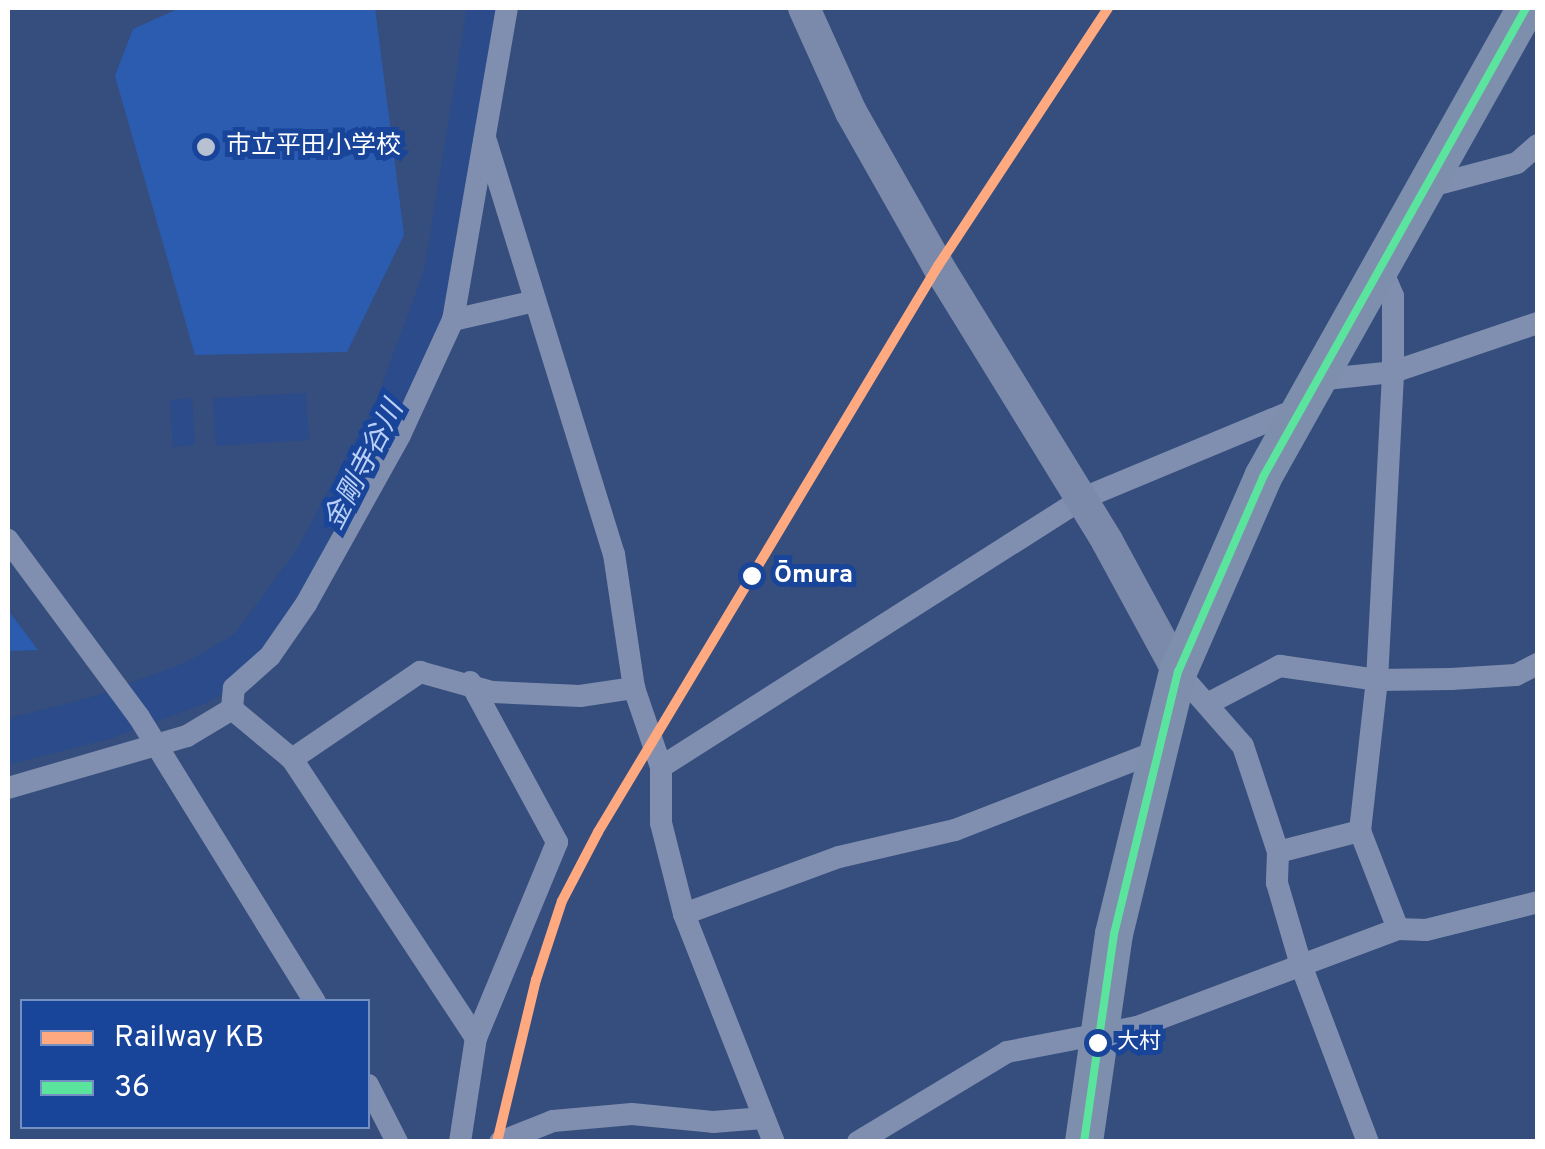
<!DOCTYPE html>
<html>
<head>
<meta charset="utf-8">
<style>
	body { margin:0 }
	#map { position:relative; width:1545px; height:1149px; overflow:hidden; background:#354e7d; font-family:Overpass,"Noto Sans JP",sans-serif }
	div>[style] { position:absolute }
	.green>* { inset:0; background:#2c5cb0 }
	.water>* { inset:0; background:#2b4b8b }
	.river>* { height:45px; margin:-22.5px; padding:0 22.5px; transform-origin:22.5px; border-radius:22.5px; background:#2b4b8b }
	.street>* { height:22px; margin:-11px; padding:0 11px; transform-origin:11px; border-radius:11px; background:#808faf }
	.secondary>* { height:32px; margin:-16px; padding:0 16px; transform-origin:16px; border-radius:16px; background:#7b8aab }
	.primary>* { height:38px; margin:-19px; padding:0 19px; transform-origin:19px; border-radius:19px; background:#7d8fad }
	.bus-1>* { height:8px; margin:-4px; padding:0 4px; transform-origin:4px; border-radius:4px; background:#5ae49d }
	.rail-1>* { height:10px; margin:-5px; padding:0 5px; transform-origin:5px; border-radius:5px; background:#ffa980 }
	.dots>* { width:28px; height:28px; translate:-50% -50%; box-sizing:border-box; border:5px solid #18449a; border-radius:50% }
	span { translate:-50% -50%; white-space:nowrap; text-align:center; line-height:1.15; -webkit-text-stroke:10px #18449a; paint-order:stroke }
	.bus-label { font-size:22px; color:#fff }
	.left { translate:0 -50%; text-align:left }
	.poi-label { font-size:25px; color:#fff }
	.stop-label { font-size:25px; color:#fff; font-weight:700 }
	.water-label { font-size:28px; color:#bad0f8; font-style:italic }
	.frame { position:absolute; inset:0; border:10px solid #fff; pointer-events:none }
	.legend { position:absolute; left:20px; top:999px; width:350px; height:130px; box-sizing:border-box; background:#18449a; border:2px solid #748fc2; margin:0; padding:12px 18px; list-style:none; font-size:30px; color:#fff }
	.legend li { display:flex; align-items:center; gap:20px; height:50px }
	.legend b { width:50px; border:2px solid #748fc2 }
</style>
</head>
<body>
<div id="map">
	<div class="green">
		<i style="clip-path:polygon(180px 8px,375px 8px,404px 235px,347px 352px,195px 355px,115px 76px,133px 29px)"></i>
		<i style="clip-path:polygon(8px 610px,38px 650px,8px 651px)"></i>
	</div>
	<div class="water">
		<i style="clip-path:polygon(306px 393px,309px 440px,216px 446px,213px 398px)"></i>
		<i style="clip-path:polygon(192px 398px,195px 445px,173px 447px,170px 400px)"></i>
	</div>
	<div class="river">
		<i style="left:8px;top:741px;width:97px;rotate:-14.3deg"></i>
		<i style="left:102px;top:717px;width:100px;rotate:-20.4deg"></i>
		<i style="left:196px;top:682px;width:61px;rotate:-30.3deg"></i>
		<i style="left:249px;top:651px;width:113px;rotate:-53.6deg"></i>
		<i style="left:316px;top:560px;width:173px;rotate:-62.1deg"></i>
		<i style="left:397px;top:407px;width:142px;rotate:-69.8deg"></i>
		<i style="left:446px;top:274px;width:269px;rotate:-80.8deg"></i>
	</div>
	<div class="street">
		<i style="left:486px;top:141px;width:432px;rotate:72.8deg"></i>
		<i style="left:614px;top:554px;width:135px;rotate:81.5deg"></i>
		<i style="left:634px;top:688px;width:83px;rotate:71.1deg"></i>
		<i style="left:661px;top:767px;width:56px;rotate:90deg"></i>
		<i style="left:661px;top:823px;width:94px;rotate:75.8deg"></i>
		<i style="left:684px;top:914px;width:245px;rotate:68.5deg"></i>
		<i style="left:1423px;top:188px;width:97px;rotate:-14.9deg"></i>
		<i style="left:1517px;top:163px;width:28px;rotate:-41deg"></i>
		<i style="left:453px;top:320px;width:84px;rotate:-13deg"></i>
		<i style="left:1316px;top:380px;width:77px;rotate:-5.9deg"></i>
		<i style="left:1393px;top:372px;width:153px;rotate:-18.7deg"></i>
		<i style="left:8px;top:540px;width:220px;rotate:53.5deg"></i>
		<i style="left:139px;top:717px;width:335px;rotate:58.3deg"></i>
		<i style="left:1178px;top:672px;width:98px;rotate:48.7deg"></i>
		<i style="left:1243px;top:746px;width:112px;rotate:71.7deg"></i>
		<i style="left:1278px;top:852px;width:31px;rotate:92deg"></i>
		<i style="left:1277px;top:883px;width:85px;rotate:73.7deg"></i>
		<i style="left:1301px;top:965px;width:189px;rotate:69.3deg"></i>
		<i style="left:1211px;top:702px;width:78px;rotate:-27.6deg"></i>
		<i style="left:1280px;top:666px;width:98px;rotate:8.2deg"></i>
		<i style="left:1377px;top:680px;width:74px;rotate:-0.8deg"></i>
		<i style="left:1451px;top:679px;width:65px;rotate:-3.5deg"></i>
		<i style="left:1516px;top:675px;width:25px;rotate:-27deg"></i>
		<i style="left:232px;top:709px;width:78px;rotate:39.8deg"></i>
		<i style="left:292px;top:759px;width:155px;rotate:-34.2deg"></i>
		<i style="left:420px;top:672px;width:75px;rotate:15.5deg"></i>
		<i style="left:492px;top:692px;width:88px;rotate:2.6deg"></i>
		<i style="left:580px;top:696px;width:55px;rotate:-8.4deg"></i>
		<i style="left:292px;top:759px;width:334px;rotate:56.6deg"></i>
		<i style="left:661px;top:767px;width:498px;rotate:-32.5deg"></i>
		<i style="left:1081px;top:499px;width:237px;rotate:-22.6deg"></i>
		<i style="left:8px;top:788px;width:186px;rotate:-16.2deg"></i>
		<i style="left:187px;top:736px;width:52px;rotate:-31deg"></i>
		<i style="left:232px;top:709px;width:21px;rotate:-85deg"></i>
		<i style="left:234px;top:688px;width:48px;rotate:-41.6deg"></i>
		<i style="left:270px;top:656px;width:63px;rotate:-55.3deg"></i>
		<i style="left:306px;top:604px;width:193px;rotate:-60.9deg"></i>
		<i style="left:400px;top:435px;width:127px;rotate:-65.3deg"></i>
		<i style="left:453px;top:320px;width:317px;rotate:-80.2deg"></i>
		<i style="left:1360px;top:831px;width:105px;rotate:68.8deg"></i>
		<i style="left:1278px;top:852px;width:85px;rotate:-14.4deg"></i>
		<i style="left:1360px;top:831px;width:152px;rotate:-83.6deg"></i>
		<i style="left:1377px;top:680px;width:308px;rotate:-87deg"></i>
		<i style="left:1393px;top:372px;width:76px;rotate:-90deg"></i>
		<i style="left:1393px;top:296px;width:33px;rotate:-113deg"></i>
		<i style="left:684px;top:914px;width:165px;rotate:-20.2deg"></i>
		<i style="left:839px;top:857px;width:119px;rotate:-13.1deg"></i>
		<i style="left:955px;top:830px;width:212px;rotate:-21.3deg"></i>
		<i style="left:368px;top:1085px;width:64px;rotate:63deg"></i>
		<i style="left:460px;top:1142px;width:105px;rotate:-81.3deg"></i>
		<i style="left:476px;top:1038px;width:212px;rotate:-67.5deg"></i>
		<i style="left:557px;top:842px;width:182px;rotate:-118.5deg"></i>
		<i style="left:500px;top:1142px;width:57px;rotate:-21.6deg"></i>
		<i style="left:553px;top:1121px;width:79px;rotate:-5.1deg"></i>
		<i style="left:632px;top:1114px;width:81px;rotate:5.6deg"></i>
		<i style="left:713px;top:1122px;width:51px;rotate:-4.5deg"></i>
		<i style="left:858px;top:1142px;width:174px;rotate:-31.1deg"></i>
		<i style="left:1007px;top:1052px;width:132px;rotate:-10.9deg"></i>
		<i style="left:1137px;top:1027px;width:279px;rotate:-20.6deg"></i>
		<i style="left:1398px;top:929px;width:28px;rotate:2deg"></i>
		<i style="left:1426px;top:930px;width:115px;rotate:-14deg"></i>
	</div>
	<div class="secondary">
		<i style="left:804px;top:8px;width:114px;rotate:65.7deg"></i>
		<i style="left:851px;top:112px;width:177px;rotate:60.5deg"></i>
		<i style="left:938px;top:266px;width:323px;rotate:58.4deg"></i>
		<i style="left:1107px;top:541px;width:149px;rotate:61.5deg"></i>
	</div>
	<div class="primary">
		<i style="left:1084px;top:1142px;width:210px;rotate:-81.8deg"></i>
		<i style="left:1114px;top:934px;width:270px;rotate:-76.3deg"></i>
		<i style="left:1178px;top:672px;width:213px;rotate:-66.4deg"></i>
		<i style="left:1263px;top:477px;width:538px;rotate:-60.72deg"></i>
	</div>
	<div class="bus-1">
		<i style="left:1084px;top:1142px;width:210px;rotate:-81.8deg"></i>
		<i style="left:1114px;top:934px;width:270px;rotate:-76.3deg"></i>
		<i style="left:1178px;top:672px;width:213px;rotate:-66.4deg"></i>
		<i style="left:1263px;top:477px;width:538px;rotate:-60.72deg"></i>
	</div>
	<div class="rail-1">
		<i style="left:497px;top:1142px;width:167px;rotate:-76.5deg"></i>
		<i style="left:536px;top:980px;width:83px;rotate:-71.8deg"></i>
		<i style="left:562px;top:901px;width:78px;rotate:-62.4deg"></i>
		<i style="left:598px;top:832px;width:660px;rotate:-59.01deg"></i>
		<i style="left:938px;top:266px;width:309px;rotate:-56.6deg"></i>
	</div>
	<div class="dots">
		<i style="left:206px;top:147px;background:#b8c1d2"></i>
		<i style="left:752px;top:576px;background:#fff"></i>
		<i style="left:1098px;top:1043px;background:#fff"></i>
	</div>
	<div class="bus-label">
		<span class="left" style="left:1117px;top:1043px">大村</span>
	</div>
	<div class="poi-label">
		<span class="left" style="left:226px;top:147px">市立平田小学校</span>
	</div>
	<div class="stop-label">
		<span class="left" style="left:774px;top:576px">Ōmura</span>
	</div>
	<div class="water-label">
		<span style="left:365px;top:466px;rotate:-63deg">金剛寺谷川</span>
	</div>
	<div class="frame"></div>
	<ul class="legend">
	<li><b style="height:12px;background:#ffa980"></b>Railway KB</li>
	<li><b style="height:12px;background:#5ae49d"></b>36</li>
	</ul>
</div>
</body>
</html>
